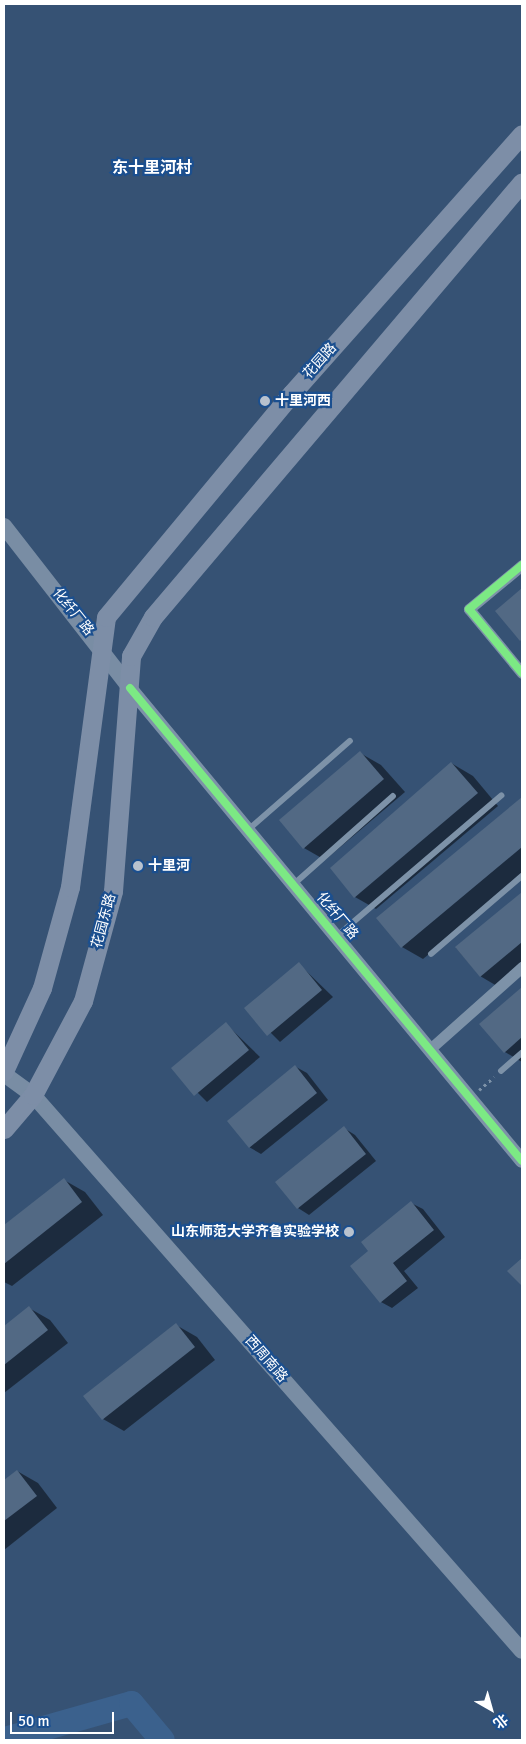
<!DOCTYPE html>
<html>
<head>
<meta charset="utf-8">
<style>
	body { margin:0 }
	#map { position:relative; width:526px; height:1744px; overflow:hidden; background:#365274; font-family:Signika,"Noto Sans SC",sans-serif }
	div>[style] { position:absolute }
	.shadow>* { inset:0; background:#0007 }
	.river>* { height:25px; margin:-12.5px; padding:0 12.5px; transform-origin:12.5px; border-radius:12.5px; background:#3b618d }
	.building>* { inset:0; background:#526984 }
	.path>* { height:2.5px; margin-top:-1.25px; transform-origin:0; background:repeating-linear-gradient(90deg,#7d92a8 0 2.5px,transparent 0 6.5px) }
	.service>* { height:5.5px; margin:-2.75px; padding:0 2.75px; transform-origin:2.75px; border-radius:2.75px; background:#7d92a8 }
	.minor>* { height:11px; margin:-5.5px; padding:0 5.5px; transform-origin:5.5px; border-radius:5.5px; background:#7d92a8 }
	.tertiary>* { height:14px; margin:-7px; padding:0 7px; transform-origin:7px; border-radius:7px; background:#7d92a8 }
	.secondary>* { height:16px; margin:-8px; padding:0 8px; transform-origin:8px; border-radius:8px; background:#798da4 }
	.primary>* { height:19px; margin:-9.5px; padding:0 9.5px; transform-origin:9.5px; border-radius:9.5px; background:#7d8ea7 }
	.cycleway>* { height:8px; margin:-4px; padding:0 4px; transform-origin:4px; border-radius:4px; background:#7ce984 }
	.dots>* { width:14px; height:14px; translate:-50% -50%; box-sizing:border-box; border:2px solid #1b4f8f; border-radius:50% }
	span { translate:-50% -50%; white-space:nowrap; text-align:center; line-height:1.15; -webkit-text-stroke:4.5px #1b4f8f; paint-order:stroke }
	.street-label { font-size:14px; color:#fff }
	.poi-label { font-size:14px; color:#fff; font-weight:700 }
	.left { translate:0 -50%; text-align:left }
	.right { translate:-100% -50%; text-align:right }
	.quarter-label { font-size:16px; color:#fff; font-weight:700 }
	.frame { position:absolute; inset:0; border:5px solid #fff; pointer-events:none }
	.north { position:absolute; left:466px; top:1684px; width:50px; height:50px; -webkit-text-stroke:4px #1b4f8f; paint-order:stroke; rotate:142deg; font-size:14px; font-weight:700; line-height:20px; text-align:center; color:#fff }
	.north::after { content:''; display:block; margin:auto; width:18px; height:22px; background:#fff; clip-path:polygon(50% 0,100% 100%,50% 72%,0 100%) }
	.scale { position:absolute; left:10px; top:1712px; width:104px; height:22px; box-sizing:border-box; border:2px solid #fff; border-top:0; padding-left:6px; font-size:15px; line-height:18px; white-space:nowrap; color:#fff; -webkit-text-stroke:4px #1b4f8f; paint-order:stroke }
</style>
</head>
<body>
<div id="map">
	<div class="shadow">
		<i style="clip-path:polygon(522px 590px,522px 641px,497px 611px)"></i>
		<i style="clip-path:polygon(360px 753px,381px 765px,405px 792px,325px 860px,304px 848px)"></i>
		<i style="clip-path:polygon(451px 763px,473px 776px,498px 806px,376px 909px,355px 897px)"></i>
		<i style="clip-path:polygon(522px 799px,522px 877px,423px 959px,402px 947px,378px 918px)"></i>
		<i style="clip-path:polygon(522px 893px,522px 971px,502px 989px,480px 976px,456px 948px)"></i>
		<i style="clip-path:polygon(299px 964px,333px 997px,280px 1042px,246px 1008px)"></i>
		<i style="clip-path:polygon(522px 989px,522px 1062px,505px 1052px,481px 1024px)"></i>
		<i style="clip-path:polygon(226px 1024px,260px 1057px,207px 1102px,173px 1068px)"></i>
		<i style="clip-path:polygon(296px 1067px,307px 1073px,328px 1100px,261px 1154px,249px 1147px)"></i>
		<i style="clip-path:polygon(344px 1128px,355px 1135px,376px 1161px,309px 1215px,298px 1208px)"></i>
		<i style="clip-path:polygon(64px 1180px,85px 1192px,103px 1215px,12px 1286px,4px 1282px,4px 1227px)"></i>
		<i style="clip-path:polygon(411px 1203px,423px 1209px,445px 1237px,404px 1271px,418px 1288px,392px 1308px,381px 1302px,370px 1252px)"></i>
		<i style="clip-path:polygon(29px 1308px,50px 1320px,68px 1343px,4px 1393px,4px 1327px)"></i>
		<i style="clip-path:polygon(176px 1325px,197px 1337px,215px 1360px,124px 1431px,103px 1419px)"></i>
		<i style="clip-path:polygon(17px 1471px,38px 1483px,57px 1508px,4px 1550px,4px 1481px)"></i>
	</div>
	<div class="river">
		<i style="left:4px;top:1739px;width:132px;rotate:-15.8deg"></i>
		<i style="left:131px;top:1703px;width:48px;rotate:50deg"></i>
	</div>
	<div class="building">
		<i style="clip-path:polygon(522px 588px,522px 639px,520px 641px,495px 611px)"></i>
		<i style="clip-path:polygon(360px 751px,384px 779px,303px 849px,279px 820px)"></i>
		<i style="clip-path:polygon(451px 762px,478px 793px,354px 898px,330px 868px)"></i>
		<i style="clip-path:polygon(522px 797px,522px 847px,401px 948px,376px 918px)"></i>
		<i style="clip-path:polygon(522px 892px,522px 942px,480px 977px,455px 947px)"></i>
		<i style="clip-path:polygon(299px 962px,322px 990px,267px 1036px,244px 1008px)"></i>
		<i style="clip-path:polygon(522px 987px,522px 1037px,504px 1053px,479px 1024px)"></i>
		<i style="clip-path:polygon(226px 1022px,249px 1050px,194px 1096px,171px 1068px)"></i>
		<i style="clip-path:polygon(295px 1065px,317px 1093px,249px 1148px,227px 1121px)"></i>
		<i style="clip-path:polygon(344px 1126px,366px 1154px,297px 1209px,275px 1182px)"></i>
		<i style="clip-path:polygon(64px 1178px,82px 1202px,4px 1264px,4px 1225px)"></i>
		<i style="clip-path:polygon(411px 1201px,434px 1230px,393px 1263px,407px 1281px,380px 1303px,350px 1266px,368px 1251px,361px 1242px)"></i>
		<i style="clip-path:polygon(522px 1258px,522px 1286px,507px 1271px)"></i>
		<i style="clip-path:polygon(29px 1306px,48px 1330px,4px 1365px,4px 1326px)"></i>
		<i style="clip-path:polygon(176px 1323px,195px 1347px,102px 1420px,83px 1396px)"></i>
		<i style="clip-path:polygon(17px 1470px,37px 1496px,4px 1521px,4px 1480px)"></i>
	</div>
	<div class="path">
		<i style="left:479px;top:1090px;width:20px;rotate:-41deg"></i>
	</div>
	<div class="service">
		<i style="left:248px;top:830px;width:135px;rotate:-41.1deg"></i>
		<i style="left:294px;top:884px;width:132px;rotate:-41.6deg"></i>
		<i style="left:337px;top:936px;width:216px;rotate:-40.5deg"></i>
		<i style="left:431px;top:954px;width:120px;rotate:-40.6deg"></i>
		<i style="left:501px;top:1071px;width:28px;rotate:-41deg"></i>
	</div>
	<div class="minor">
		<i style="left:522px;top:565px;width:69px;rotate:140.3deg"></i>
		<i style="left:469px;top:609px;width:83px;rotate:50.4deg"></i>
		<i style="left:431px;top:1048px;width:122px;rotate:-41.7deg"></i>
	</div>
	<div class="tertiary">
		<i style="left:130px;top:688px;width:614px;rotate:50.35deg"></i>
	</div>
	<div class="secondary">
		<i style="left:4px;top:526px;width:205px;rotate:52.1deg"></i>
		<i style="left:4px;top:1074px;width:36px;rotate:36deg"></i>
		<i style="left:33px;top:1095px;width:740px;rotate:48.67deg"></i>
	</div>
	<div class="primary">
		<i style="left:4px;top:1071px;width:91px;rotate:-65.4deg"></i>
		<i style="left:42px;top:988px;width:105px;rotate:-74.5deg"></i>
		<i style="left:70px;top:887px;width:272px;rotate:-82.4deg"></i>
		<i style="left:106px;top:617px;width:291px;rotate:-50.3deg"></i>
		<i style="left:292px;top:393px;width:346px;rotate:-48.4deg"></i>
		<i style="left:4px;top:1129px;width:45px;rotate:-49.5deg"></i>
		<i style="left:33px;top:1095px;width:106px;rotate:-62deg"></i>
		<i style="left:83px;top:1001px;width:114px;rotate:-74.7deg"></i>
		<i style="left:113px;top:891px;width:236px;rotate:-85.6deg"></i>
		<i style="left:131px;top:656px;width:45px;rotate:-60.6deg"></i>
		<i style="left:153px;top:617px;width:570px;rotate:-49.69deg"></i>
	</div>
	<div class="cycleway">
		<i style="left:522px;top:565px;width:69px;rotate:140.3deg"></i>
		<i style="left:469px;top:609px;width:83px;rotate:50.4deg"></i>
		<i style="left:130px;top:688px;width:614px;rotate:50.35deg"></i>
	</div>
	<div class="dots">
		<i style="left:265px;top:401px;background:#b9c2ce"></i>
		<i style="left:138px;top:866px;background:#b9c2ce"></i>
		<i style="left:349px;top:1232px;background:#b9c2ce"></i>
	</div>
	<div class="street-label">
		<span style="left:320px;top:361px;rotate:-48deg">花园路</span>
		<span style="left:73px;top:612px;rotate:51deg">化纤厂路</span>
		<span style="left:337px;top:916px;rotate:50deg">化纤厂路</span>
		<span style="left:104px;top:921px;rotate:-75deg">花园东路</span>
		<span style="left:266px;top:1359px;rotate:49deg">西周南路</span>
	</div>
	<div class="poi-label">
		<span class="left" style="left:275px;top:401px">十里河西</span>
		<span class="left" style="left:148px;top:866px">十里河</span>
		<span class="right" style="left:339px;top:1232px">山东师范大学齐鲁实验学校</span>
	</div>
	<div class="quarter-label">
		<span style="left:152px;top:168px">东十里河村</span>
	</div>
	<div class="frame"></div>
	<div class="north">北</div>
	<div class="scale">50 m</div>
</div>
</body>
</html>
